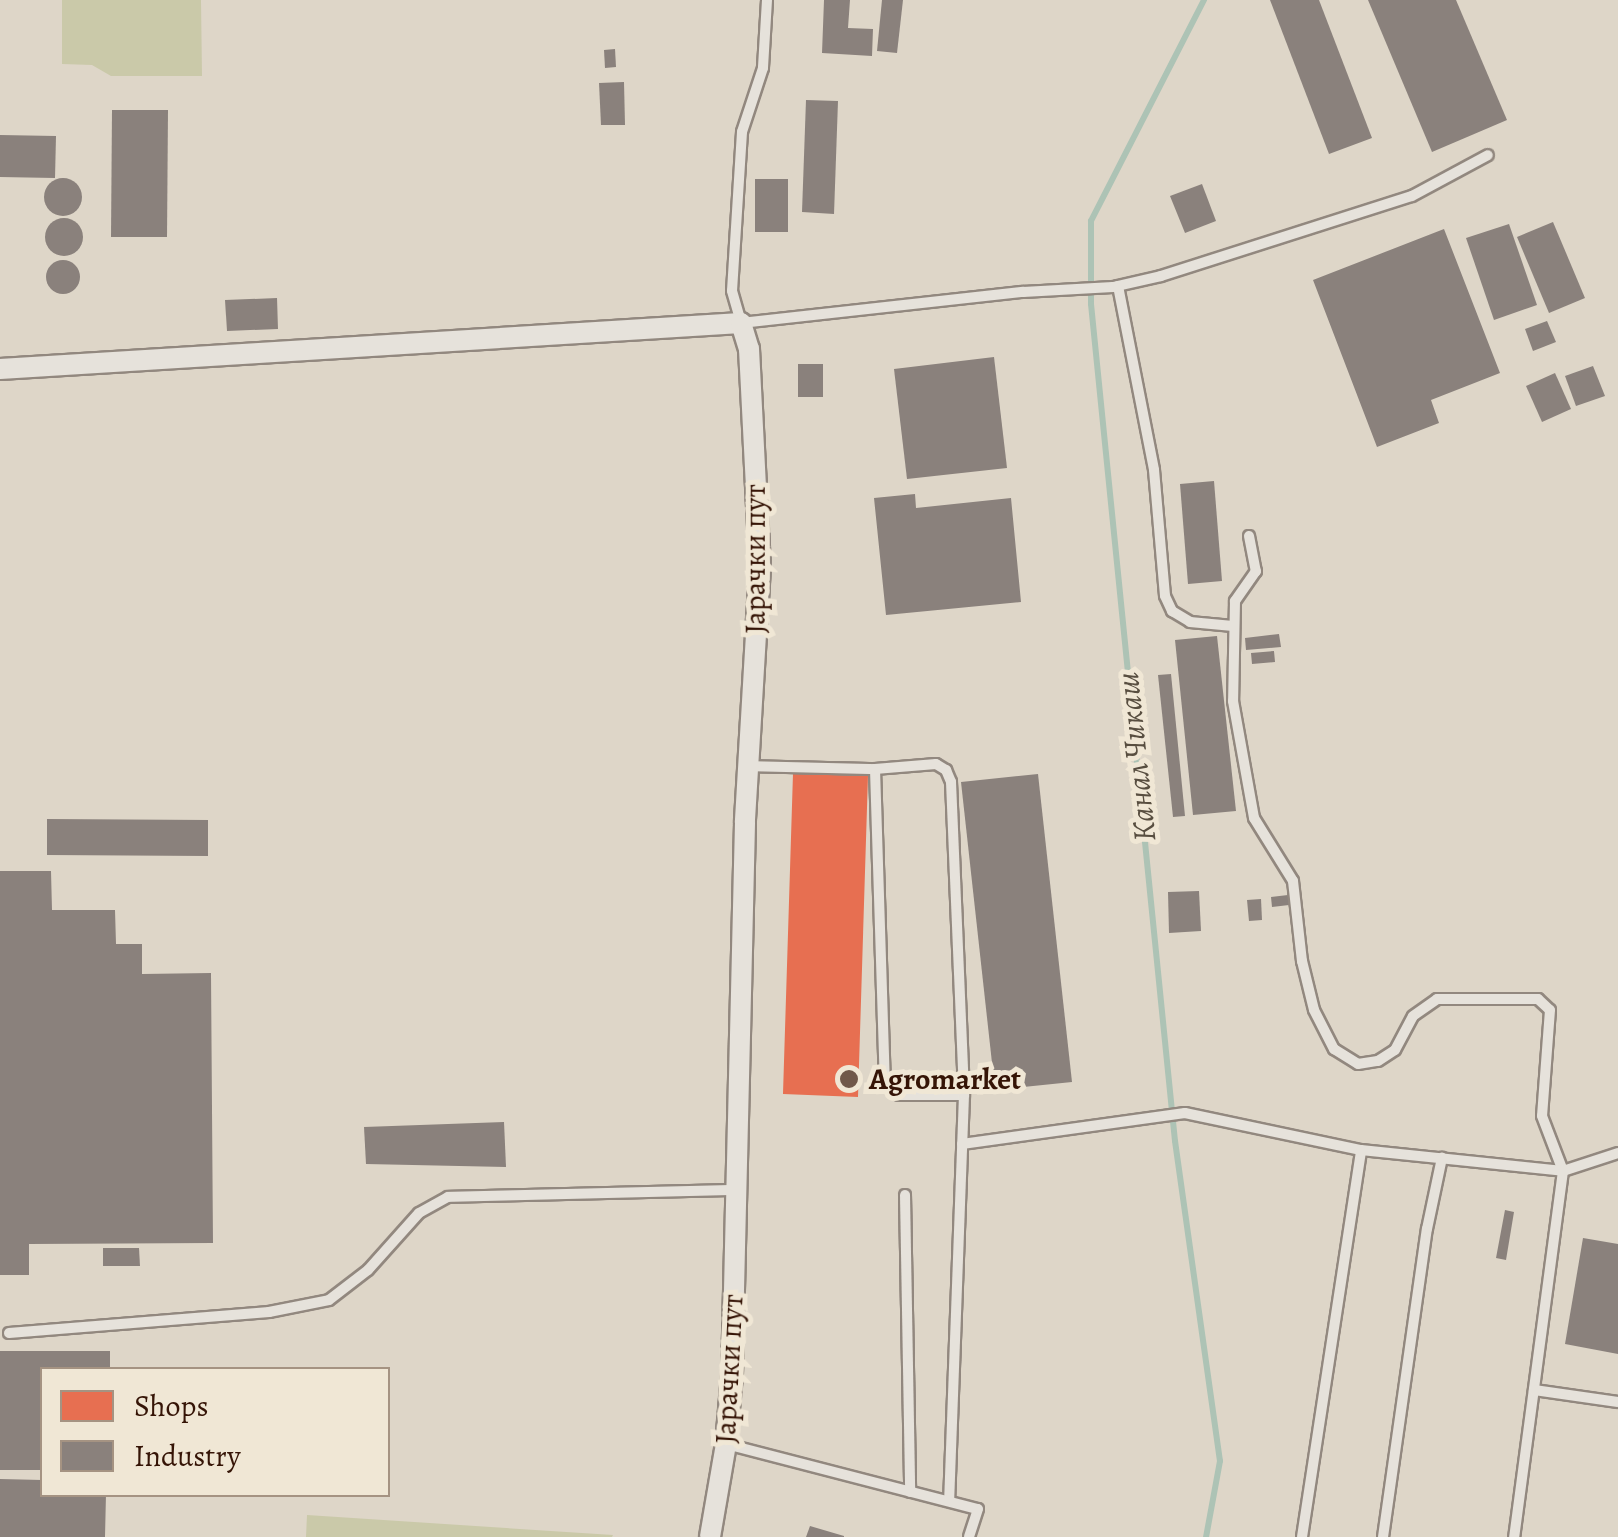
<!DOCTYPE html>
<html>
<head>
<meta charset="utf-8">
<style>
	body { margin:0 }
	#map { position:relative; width:1618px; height:1537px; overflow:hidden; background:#ded6c8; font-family:Alegreya,serif }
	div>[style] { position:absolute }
	.green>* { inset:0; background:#cac9a9 }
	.shops>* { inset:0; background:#e76f51 }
	.industry>* { inset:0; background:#8a817c }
	.round { border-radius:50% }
	.stream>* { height:6px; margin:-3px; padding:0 3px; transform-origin:3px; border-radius:3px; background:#adc3b5 }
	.roads { filter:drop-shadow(2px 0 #92887f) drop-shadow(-2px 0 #92887f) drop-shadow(0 2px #92887f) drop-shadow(0 -2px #92887f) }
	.lane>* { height:10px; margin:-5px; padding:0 5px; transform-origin:5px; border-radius:5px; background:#e6e2db }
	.street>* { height:20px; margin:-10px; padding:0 10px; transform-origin:10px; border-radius:10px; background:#e6e2db }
	.dots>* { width:28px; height:28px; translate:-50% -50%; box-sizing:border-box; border:5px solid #f0e7d5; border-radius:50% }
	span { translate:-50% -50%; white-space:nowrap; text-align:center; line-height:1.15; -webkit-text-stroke:10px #f0e7d5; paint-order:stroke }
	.street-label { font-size:30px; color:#351406 }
	.poi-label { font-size:30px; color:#351406; font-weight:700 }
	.left { translate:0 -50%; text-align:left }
	.water-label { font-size:32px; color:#584e40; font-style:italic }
	.legend { position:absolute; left:40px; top:1367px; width:350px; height:130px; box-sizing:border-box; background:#f0e7d5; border:2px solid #a59382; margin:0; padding:12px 18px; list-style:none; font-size:30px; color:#351406 }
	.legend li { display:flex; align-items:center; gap:20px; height:50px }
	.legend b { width:50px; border:2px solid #a59382 }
</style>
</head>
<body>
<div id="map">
	<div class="green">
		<i style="clip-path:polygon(62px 0,201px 0,202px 76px,111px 76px,92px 65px,62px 64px)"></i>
		<i style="clip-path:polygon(307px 1515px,613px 1535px,612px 1537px,306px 1537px)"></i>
	</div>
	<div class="shops">
		<i style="clip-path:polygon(793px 773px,868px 775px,858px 1097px,783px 1094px)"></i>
	</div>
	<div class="industry">
		<i style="clip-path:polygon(824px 0,850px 0,848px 28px,873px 29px,872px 56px,822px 53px)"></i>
		<i style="clip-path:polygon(882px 0,903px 0,897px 53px,877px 51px)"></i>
		<i style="clip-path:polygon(1270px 0,1319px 0,1372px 138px,1329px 154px)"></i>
		<i style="clip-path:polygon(1368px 0,1456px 0,1507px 120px,1432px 152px)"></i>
		<i style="clip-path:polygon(615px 49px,616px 67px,605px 68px,604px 50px)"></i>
		<i style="clip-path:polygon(624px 82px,625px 125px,601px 125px,599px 83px)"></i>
		<i style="clip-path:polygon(806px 100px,838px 101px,834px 214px,802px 212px)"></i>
		<i style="clip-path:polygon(112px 110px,168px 110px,167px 237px,111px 237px)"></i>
		<i style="clip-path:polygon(0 135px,56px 136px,55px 178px,0 177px)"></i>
		<i class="round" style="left:44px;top:178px;width:38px;height:38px"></i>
		<i style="clip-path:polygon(755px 179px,788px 179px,788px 232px,755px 232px)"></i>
		<i style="clip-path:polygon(1202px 184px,1216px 221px,1185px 233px,1170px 196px)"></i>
		<i class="round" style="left:45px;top:218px;width:38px;height:38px"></i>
		<i style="clip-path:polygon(1553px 222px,1585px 298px,1549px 313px,1517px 237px)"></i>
		<i style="clip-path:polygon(1509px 224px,1537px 305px,1494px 320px,1466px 238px)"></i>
		<i style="clip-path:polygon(1444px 229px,1500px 373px,1431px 400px,1439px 423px,1377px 447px,1313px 280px)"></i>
		<i class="round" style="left:46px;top:260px;width:34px;height:34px"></i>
		<i style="clip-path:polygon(277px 298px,278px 329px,227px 331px,225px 300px)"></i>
		<i style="clip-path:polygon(1547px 321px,1556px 342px,1533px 351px,1525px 329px)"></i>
		<i style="clip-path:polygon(994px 357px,1007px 468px,907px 479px,894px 369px)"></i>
		<i style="clip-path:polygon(798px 364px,823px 364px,823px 397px,798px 397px)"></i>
		<i style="clip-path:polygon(1593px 366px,1605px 396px,1576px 406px,1565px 376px)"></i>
		<i style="clip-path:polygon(1555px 373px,1571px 409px,1542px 422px,1526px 386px)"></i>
		<i style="clip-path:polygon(1214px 481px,1222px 581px,1188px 584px,1180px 484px)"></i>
		<i style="clip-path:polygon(915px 494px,916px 508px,1011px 498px,1021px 602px,886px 615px,874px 498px)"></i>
		<i style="clip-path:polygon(1279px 634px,1281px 647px,1246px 650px,1245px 638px)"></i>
		<i style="clip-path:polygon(1217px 636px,1236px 811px,1193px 815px,1175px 640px)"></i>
		<i style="clip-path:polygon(1274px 651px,1275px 662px,1252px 664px,1251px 653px)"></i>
		<i style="clip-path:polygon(1171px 674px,1185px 816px,1173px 817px,1158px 675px)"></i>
		<i style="clip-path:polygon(1038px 774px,1072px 1082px,995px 1090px,961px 782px)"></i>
		<i style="clip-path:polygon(47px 819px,208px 820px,208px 856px,47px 855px)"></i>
		<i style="clip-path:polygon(0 871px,51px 871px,52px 910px,115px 910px,116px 944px,142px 944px,142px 974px,211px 973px,213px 1243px,29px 1244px,29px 1275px,0 1275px)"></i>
		<i style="clip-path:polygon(1199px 891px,1201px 931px,1169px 933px,1168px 892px)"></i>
		<i style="clip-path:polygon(1288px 895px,1289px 905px,1272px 907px,1271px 897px)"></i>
		<i style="clip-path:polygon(1261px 899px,1262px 920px,1249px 921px,1247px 900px)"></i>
		<i style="clip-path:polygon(504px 1122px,506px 1167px,366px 1164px,364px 1127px)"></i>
		<i style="clip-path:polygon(1505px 1210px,1514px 1212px,1506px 1260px,1496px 1258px)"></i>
		<i style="clip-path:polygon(1583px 1238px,1618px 1244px,1618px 1354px,1565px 1344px)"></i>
		<i style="clip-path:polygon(103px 1248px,139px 1248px,140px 1266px,103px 1266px)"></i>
		<i style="clip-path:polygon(0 1351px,110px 1351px,110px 1370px,42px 1370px,42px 1470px,0 1470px)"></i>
		<i style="clip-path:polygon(0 1479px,42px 1480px,42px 1494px,106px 1494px,105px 1537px,0 1537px)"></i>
		<i style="clip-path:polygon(810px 1526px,844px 1536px,844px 1537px,806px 1537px)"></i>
	</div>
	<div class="stream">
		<i style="left:1204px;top:0;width:248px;rotate:117.1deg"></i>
		<i style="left:1091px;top:221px;width:83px;rotate:90deg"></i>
		<i style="left:1091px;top:304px;width:841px;rotate:84.27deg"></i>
		<i style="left:1175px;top:1141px;width:323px;rotate:82deg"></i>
		<i style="left:1220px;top:1461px;width:77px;rotate:100.4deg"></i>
	</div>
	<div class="roads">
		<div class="lane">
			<i style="left:767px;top:0;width:68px;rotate:93.4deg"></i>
			<i style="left:763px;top:68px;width:67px;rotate:108.2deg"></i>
			<i style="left:742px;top:132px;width:159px;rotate:93.6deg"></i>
			<i style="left:732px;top:291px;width:33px;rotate:74deg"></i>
			<i style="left:741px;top:323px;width:284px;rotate:-6.3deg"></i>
			<i style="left:1023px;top:292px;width:90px;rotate:-3.2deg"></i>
			<i style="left:1113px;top:287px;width:49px;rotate:-12.9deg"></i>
			<i style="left:1161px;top:276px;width:263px;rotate:-17.7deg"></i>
			<i style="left:1412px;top:196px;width:86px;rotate:-28.3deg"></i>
			<i style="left:1118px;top:286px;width:187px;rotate:78.9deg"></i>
			<i style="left:1154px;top:470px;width:126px;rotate:85deg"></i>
			<i style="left:1165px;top:596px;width:17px;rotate:65deg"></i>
			<i style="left:1172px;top:611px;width:21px;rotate:31deg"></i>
			<i style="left:1190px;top:622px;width:43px;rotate:5.3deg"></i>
			<i style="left:1249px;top:536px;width:36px;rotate:79deg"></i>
			<i style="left:1256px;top:571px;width:37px;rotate:125deg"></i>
			<i style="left:1235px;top:601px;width:100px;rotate:91.1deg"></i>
			<i style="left:1233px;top:701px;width:119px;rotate:79.8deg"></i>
			<i style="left:1254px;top:818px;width:74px;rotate:58.2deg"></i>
			<i style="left:1293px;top:881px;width:81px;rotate:83.6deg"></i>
			<i style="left:1302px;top:961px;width:50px;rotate:76.2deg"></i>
			<i style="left:1314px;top:1010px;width:44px;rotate:62.9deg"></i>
			<i style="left:1334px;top:1049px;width:28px;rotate:32deg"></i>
			<i style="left:1358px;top:1064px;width:20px;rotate:-9deg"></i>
			<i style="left:1378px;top:1061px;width:20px;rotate:-33deg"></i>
			<i style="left:1395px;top:1050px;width:38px;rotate:-62deg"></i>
			<i style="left:1413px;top:1016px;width:29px;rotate:-35deg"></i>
			<i style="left:1437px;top:999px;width:101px"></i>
			<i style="left:1538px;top:999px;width:16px;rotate:43deg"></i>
			<i style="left:1550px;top:1010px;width:106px;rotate:94.3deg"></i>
			<i style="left:1542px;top:1116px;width:59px;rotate:69.1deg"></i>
			<i style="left:1563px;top:1171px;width:369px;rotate:97.6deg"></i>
			<i style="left:749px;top:766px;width:126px;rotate:1.4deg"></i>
			<i style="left:875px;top:769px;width:314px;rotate:88.2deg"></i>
			<i style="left:885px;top:1083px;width:18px;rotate:41deg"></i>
			<i style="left:899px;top:1095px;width:65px"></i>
			<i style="left:964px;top:1095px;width:406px;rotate:92.1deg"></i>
			<i style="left:875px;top:769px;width:61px;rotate:-4.7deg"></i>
			<i style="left:936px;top:764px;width:12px;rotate:31deg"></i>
			<i style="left:946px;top:770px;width:13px;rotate:67deg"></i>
			<i style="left:951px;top:782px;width:313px;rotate:87.6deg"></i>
			<i style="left:962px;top:1144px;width:225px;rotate:-7.9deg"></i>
			<i style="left:1185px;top:1113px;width:180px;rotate:11.9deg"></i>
			<i style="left:1361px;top:1150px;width:203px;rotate:5.9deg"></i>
			<i style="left:1563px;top:1171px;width:58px;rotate:-18.1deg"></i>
			<i style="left:905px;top:1195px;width:297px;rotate:89deg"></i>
			<i style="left:9px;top:1333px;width:261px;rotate:-4.6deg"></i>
			<i style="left:269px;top:1312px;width:61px;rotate:-11.3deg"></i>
			<i style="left:329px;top:1300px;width:49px;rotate:-37.6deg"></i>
			<i style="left:368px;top:1270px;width:76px;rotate:-48.2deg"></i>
			<i style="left:419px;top:1213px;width:33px;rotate:-29deg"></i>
			<i style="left:448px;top:1197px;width:288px;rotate:-1.4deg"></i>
			<i style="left:1534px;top:1390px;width:85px;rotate:8.1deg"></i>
			<i style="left:726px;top:1444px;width:260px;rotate:14.5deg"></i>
			<i style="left:978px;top:1509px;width:29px;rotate:108deg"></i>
			<i style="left:1302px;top:1537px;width:391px;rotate:-81.3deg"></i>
			<i style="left:1383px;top:1537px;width:311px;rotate:-81.9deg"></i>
			<i style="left:1427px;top:1229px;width:73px;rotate:-78.1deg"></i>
		</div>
		<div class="street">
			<i style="left:0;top:369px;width:742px;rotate:-3.55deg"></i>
			<i style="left:741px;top:323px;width:27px;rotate:73deg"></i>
			<i style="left:749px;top:349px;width:218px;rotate:87.1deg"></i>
			<i style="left:760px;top:567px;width:256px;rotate:93.4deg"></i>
			<i style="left:745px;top:823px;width:552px;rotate:91.35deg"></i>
			<i style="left:732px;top:1375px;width:69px;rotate:95deg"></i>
			<i style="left:726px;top:1444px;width:94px;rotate:99.8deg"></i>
		</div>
	</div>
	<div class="dots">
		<i style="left:849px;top:1079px;background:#70584a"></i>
	</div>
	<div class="street-label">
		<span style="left:755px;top:559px;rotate:-90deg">Јарачки пут</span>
		<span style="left:729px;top:1369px;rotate:-87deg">Јарачки пут</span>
	</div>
	<div class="poi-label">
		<span class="left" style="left:869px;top:1079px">Agromarket</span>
	</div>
	<div class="water-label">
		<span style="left:1136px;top:757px;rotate:-96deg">Канал Чикаш</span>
	</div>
	<ul class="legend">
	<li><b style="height:28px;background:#e76f51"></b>Shops</li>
	<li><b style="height:28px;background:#8a817c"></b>Industry</li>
	</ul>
</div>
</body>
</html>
